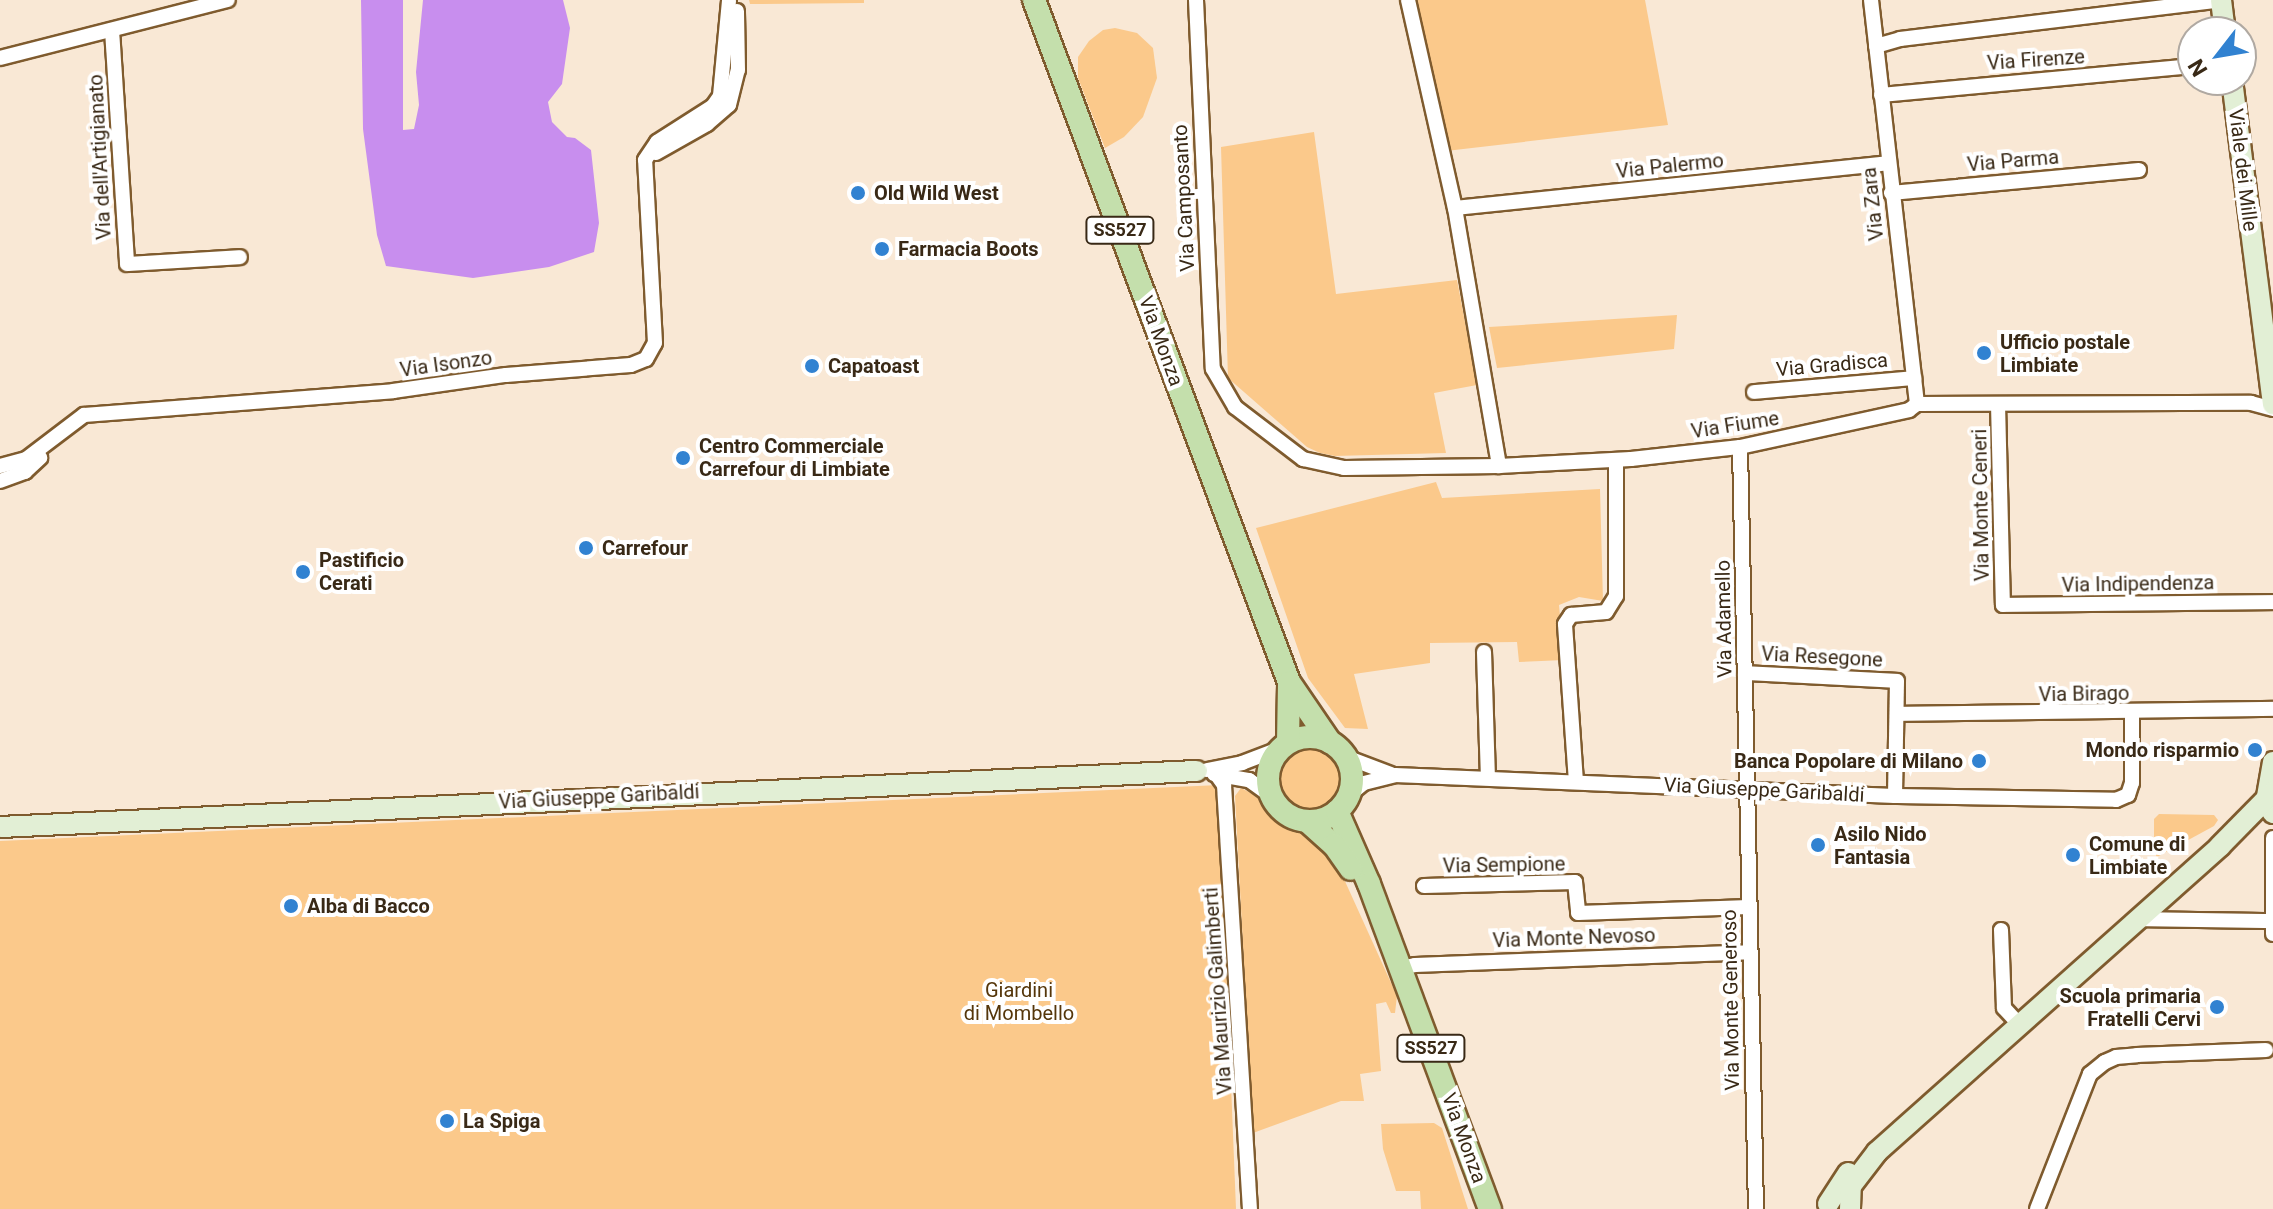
<!DOCTYPE html>
<html>
<head>
<meta charset="utf-8">
<style>
	body { margin:0 }
	#map { position:relative; width:2273px; height:1209px; overflow:hidden; background:#f9e8d5; font-family:Roboto,sans-serif }
	div>[style] { position:absolute }
	.green>* { inset:0; background:#fbc98b }
	.round { border-radius:50% }
	.water>* { inset:0; background:#c88eee }
	.roads { filter:drop-shadow(2px 0 #7f5b2e) drop-shadow(-2px 0 #7f5b2e) drop-shadow(0 2px #7f5b2e) drop-shadow(0 -2px #7f5b2e) }
	.street>* { height:14px; margin:-7px; padding:0 7px; transform-origin:7px; border-radius:7px; background:#fff }
	.secondary>* { height:20px; margin:-10px; padding:0 10px; transform-origin:10px; border-radius:10px; background:#e2efd5 }
	.primary>* { height:22px; margin:-11px; padding:0 11px; transform-origin:11px; border-radius:11px; background:#c4dfac }
	.primary>.ring { margin:-11px; padding:0; box-sizing:content-box; background:none; border:22px solid #c4dfac; border-radius:50% }
	.dots>* { width:22px; height:22px; translate:-50% -50%; box-sizing:border-box; border:4px solid #fff; border-radius:50% }
	span { translate:-50% -50%; white-space:nowrap; text-align:center; line-height:1.15; -webkit-text-stroke:8px #fff; paint-order:stroke }
	.shield-label span { padding:2px 6px; background:#fff; border:2px solid; border-radius:6px; -webkit-text-stroke-width:0 }
	.shield-label { font-size:18px; color:#392916; font-weight:700 }
	.street-label { font-size:20px; color:#392916 }
	.poi-label { font-size:20px; color:#392916; font-weight:700 }
	.left { translate:0 -50%; text-align:left }
	.right { translate:-100% -50%; text-align:right }
	.park-label { font-size:20px; color:#55360a }
	.north { position:absolute; left:2177px; top:16px; width:80px; height:80px; box-sizing:border-box; background:#fff; border:2px solid #b0a9a2; border-radius:50%; rotate:239deg; font-size:22px; font-weight:700; line-height:32px; text-align:center; color:#392916 }
	.north::after { content:''; display:block; margin:auto; width:28px; height:36px; background:#3182d1; clip-path:polygon(50% 0,100% 100%,50% 72%,0 100%) }
</style>
</head>
<body>
<div id="map">
	<div class="green">
		<i style="clip-path:polygon(749px 0,864px 0,864px 3px,750px 4px)"></i>
		<i style="clip-path:polygon(1414px 0,1645px 0,1668px 125px,1446px 151px)"></i>
		<i style="clip-path:polygon(1115px 28px,1137px 33px,1153px 48px,1157px 78px,1143px 117px,1124px 137px,1105px 148px,1078px 78px,1078px 57px,1089px 41px,1103px 30px)"></i>
		<i style="clip-path:polygon(1314px 132px,1336px 294px,1457px 280px,1477px 385px,1434px 393px,1446px 453px,1335px 456px,1320px 453px,1307px 447px,1228px 378px,1221px 147px)"></i>
		<i style="clip-path:polygon(1677px 315px,1674px 349px,1497px 368px,1489px 327px)"></i>
		<i style="clip-path:polygon(1436px 482px,1442px 498px,1600px 489px,1603px 601px,1579px 597px,1559px 605px,1564px 660px,1519px 662px,1517px 642px,1430px 643px,1430px 663px,1354px 674px,1368px 729px,1345px 728px,1308px 678px,1256px 528px)"></i>
		<i class="round" style="left:1276px;top:745px;width:64px;height:64px"></i>
		<i style="clip-path:polygon(1219px 785px,1236px 1209px,0 1209px,0 841px)"></i>
		<i style="clip-path:polygon(1241px 788px,1261px 798px,1281px 821px,1316px 841px,1339px 868px,1397px 996px,1395px 1013px,1391px 1013px,1386px 1002px,1376px 1004px,1381px 1071px,1360px 1074px,1364px 1101px,1341px 1101px,1253px 1133px,1235px 796px)"></i>
		<i style="clip-path:polygon(2159px 814px,2214px 815px,2218px 820px,2214px 826px,2157px 857px,2154px 852px,2154px 819px)"></i>
		<i style="clip-path:polygon(1434px 1123px,1442px 1128px,1468px 1209px,1421px 1209px,1420px 1191px,1396px 1191px,1383px 1149px,1381px 1124px)"></i>
	</div>
	<div class="water">
		<i style="clip-path:polygon(361px 0,403px 0,403px 130px,414px 129px,419px 105px,416px 72px,423px 0,563px 0,570px 28px,562px 84px,548px 102px,552px 122px,567px 137px,575px 138px,591px 150px,599px 223px,594px 252px,549px 267px,473px 278px,386px 266px,377px 235px,363px 129px)"></i>
	</div>
	<div class="roads">
		<div class="street">
			<i style="left:1196px;top:0;width:369px;rotate:87.4deg"></i>
			<i style="left:1213px;top:369px;width:44px;rotate:59.9deg"></i>
			<i style="left:1235px;top:407px;width:86px;rotate:37.4deg"></i>
			<i style="left:1303px;top:459px;width:42px;rotate:12.4deg"></i>
			<i style="left:1344px;top:468px;width:155px;rotate:-0.7deg"></i>
			<i style="left:1499px;top:466px;width:132px;rotate:-3deg"></i>
			<i style="left:1631px;top:459px;width:110px;rotate:-6.3deg"></i>
			<i style="left:1740px;top:447px;width:173px;rotate:-12.3deg"></i>
			<i style="left:1909px;top:410px;width:10px;rotate:-37deg"></i>
			<i style="left:1917px;top:404px;width:334px;rotate:-0.2deg"></i>
			<i style="left:2251px;top:403px;width:23px;rotate:15deg"></i>
			<i style="left:1408px;top:0;width:213px;rotate:77.3deg"></i>
			<i style="left:1455px;top:208px;width:262px;rotate:80.3deg"></i>
			<i style="left:1871px;top:0;width:407px;rotate:83.5deg"></i>
			<i style="left:112px;top:30px;width:234px;rotate:86.3deg"></i>
			<i style="left:127px;top:264px;width:113px;rotate:-3.5deg"></i>
			<i style="left:1876px;top:46px;width:25px;rotate:-16deg"></i>
			<i style="left:1900px;top:39px;width:323px;rotate:-6.9deg"></i>
			<i style="left:0;top:58px;width:235px;rotate:-14.3deg"></i>
			<i style="left:1881px;top:95px;width:313px;rotate:-5.3deg"></i>
			<i style="left:656px;top:153px;width:59px;rotate:-29.6deg"></i>
			<i style="left:707px;top:124px;width:29px;rotate:-41deg"></i>
			<i style="left:729px;top:105px;width:36px;rotate:-76deg"></i>
			<i style="left:738px;top:70px;width:59px;rotate:-91deg"></i>
			<i style="left:1891px;top:193px;width:249px;rotate:-5.3deg"></i>
			<i style="left:1455px;top:208px;width:435px;rotate:-5.9deg"></i>
			<i style="left:1754px;top:392px;width:161px;rotate:-5deg"></i>
			<i style="left:1998px;top:404px;width:201px;rotate:88.6deg"></i>
			<i style="left:2003px;top:605px;width:270px;rotate:-0.6deg"></i>
			<i style="left:1740px;top:447px;width:762px;rotate:88.8deg"></i>
			<i style="left:0;top:466px;width:27px;rotate:-15deg"></i>
			<i style="left:26px;top:459px;width:73px;rotate:-37.2deg"></i>
			<i style="left:84px;top:415px;width:310px;rotate:-4.4deg"></i>
			<i style="left:393px;top:391px;width:114px;rotate:-8.1deg"></i>
			<i style="left:506px;top:375px;width:125px;rotate:-4.6deg"></i>
			<i style="left:631px;top:365px;width:16px;rotate:-22deg"></i>
			<i style="left:646px;top:359px;width:18px;rotate:-61deg"></i>
			<i style="left:655px;top:343px;width:183px;rotate:-93.1deg"></i>
			<i style="left:645px;top:160px;width:22px;rotate:-56deg"></i>
			<i style="left:657px;top:142px;width:67px;rotate:-32.7deg"></i>
			<i style="left:713px;top:106px;width:12px;rotate:-55deg"></i>
			<i style="left:720px;top:96px;width:96px;rotate:-84.6deg"></i>
			<i style="left:0;top:481px;width:27px;rotate:-20deg"></i>
			<i style="left:25px;top:472px;width:21px;rotate:-43deg"></i>
			<i style="left:1484px;top:652px;width:126px;rotate:88.2deg"></i>
			<i style="left:1745px;top:673px;width:152px;rotate:3deg"></i>
			<i style="left:1897px;top:681px;width:115px;rotate:91deg"></i>
			<i style="left:1897px;top:714px;width:376px;rotate:-0.8deg"></i>
			<i style="left:1346px;top:757px;width:48px;rotate:20.7deg"></i>
			<i style="left:1207px;top:770px;width:36px;rotate:-11deg"></i>
			<i style="left:1242px;top:763px;width:40px;rotate:-21deg"></i>
			<i style="left:1214px;top:774px;width:36px;rotate:10deg"></i>
			<i style="left:1249px;top:780px;width:27px;rotate:36deg"></i>
			<i style="left:1216px;top:774px;width:14px;rotate:54deg"></i>
			<i style="left:1224px;top:785px;width:425px;rotate:86.5deg"></i>
			<i style="left:1576px;top:782px;width:158px;rotate:-94deg"></i>
			<i style="left:1565px;top:624px;width:11px;rotate:-56deg"></i>
			<i style="left:1571px;top:615px;width:35px;rotate:-5deg"></i>
			<i style="left:1606px;top:612px;width:19px;rotate:-58deg"></i>
			<i style="left:1616px;top:596px;width:136px;rotate:-90deg"></i>
			<i style="left:1349px;top:795px;width:19px;rotate:-39deg"></i>
			<i style="left:1364px;top:783px;width:32px;rotate:-14deg"></i>
			<i style="left:1395px;top:775px;width:500px;rotate:2.41deg"></i>
			<i style="left:1895px;top:796px;width:221px;rotate:1deg"></i>
			<i style="left:2116px;top:800px;width:13px;rotate:-23deg"></i>
			<i style="left:2128px;top:795px;width:13px;rotate:-72deg"></i>
			<i style="left:2132px;top:783px;width:70px;rotate:-90deg"></i>
			<i style="left:2273px;top:838px;width:96px;rotate:90deg"></i>
			<i style="left:1424px;top:886px;width:151px;rotate:-1.5deg"></i>
			<i style="left:1575px;top:882px;width:31px;rotate:84deg"></i>
			<i style="left:1578px;top:913px;width:171px;rotate:-2deg"></i>
			<i style="left:2139px;top:919px;width:134px;rotate:0.9deg"></i>
			<i style="left:2001px;top:930px;width:78px;rotate:87.8deg"></i>
			<i style="left:2004px;top:1008px;width:22px;rotate:47deg"></i>
			<i style="left:1400px;top:968px;width:15px;rotate:-11deg"></i>
			<i style="left:1415px;top:965px;width:335px;rotate:-2.2deg"></i>
			<i style="left:2037px;top:1209px;width:145px;rotate:-68.6deg"></i>
			<i style="left:2090px;top:1074px;width:19px;rotate:-39deg"></i>
			<i style="left:2105px;top:1062px;width:12px;rotate:-24deg"></i>
			<i style="left:2116px;top:1057px;width:21px;rotate:-5deg"></i>
			<i style="left:2137px;top:1055px;width:129px;rotate:-2.2deg"></i>
		</div>
		<div class="secondary">
			<i style="left:2221px;top:0;width:32px;rotate:83deg"></i>
			<i style="left:2232px;top:80px;width:327px;rotate:82.8deg"></i>
			<i style="left:2273px;top:762px;width:41px;rotate:99.9deg"></i>
			<i style="left:2266px;top:802px;width:13px;rotate:58deg"></i>
			<i style="left:0;top:827px;width:1198px;rotate:-2.68deg"></i>
			<i style="left:1828px;top:1204px;width:37px;rotate:-57deg"></i>
			<i style="left:1850px;top:1209px;width:23px;rotate:-88deg"></i>
			<i style="left:1851px;top:1186px;width:43px;rotate:-52.6deg"></i>
			<i style="left:1877px;top:1152px;width:460px;rotate:-41.7deg"></i>
			<i style="left:2220px;top:846px;width:76px;rotate:-45.5deg"></i>
		</div>
		<div class="primary">
			<i style="left:1034px;top:0;width:728px;rotate:69.5deg"></i>
			<i style="left:1289px;top:682px;width:73px;rotate:55.7deg"></i>
			<i class="ring" style="left:1268px;top:737px;width:62px;height:62px"></i>
			<i style="left:1288px;top:742px;width:59px;rotate:-89deg"></i>
			<i style="left:1337px;top:811px;width:80px;rotate:66.3deg"></i>
			<i style="left:1369px;top:884px;width:347px;rotate:69.6deg"></i>
			<i style="left:1307px;top:821px;width:36px;rotate:42deg"></i>
			<i style="left:1334px;top:845px;width:29px;rotate:55deg"></i>
		</div>
	</div>
	<div class="dots">
		<i style="left:858px;top:193px;background:#3182d1"></i>
		<i style="left:882px;top:249px;background:#3182d1"></i>
		<i style="left:1984px;top:353px;background:#3182d1"></i>
		<i style="left:812px;top:366px;background:#3182d1"></i>
		<i style="left:683px;top:458px;background:#3182d1"></i>
		<i style="left:586px;top:548px;background:#3182d1"></i>
		<i style="left:303px;top:572px;background:#3182d1"></i>
		<i style="left:2255px;top:750px;background:#3182d1"></i>
		<i style="left:1979px;top:761px;background:#3182d1"></i>
		<i style="left:1818px;top:845px;background:#3182d1"></i>
		<i style="left:2073px;top:855px;background:#3182d1"></i>
		<i style="left:291px;top:906px;background:#3182d1"></i>
		<i style="left:2217px;top:1007px;background:#3182d1"></i>
		<i style="left:447px;top:1121px;background:#3182d1"></i>
	</div>
	<div class="shield-label">
		<span style="left:1120px;top:230px">SS527</span>
		<span style="left:1431px;top:1048px">SS527</span>
	</div>
	<div class="street-label">
		<span style="left:2036px;top:60px;rotate:-4deg">Via Firenze</span>
		<span style="left:100px;top:157px;rotate:-93deg">Via dell'Artigianato</span>
		<span style="left:2013px;top:161px;rotate:-5deg">Via Parma</span>
		<span style="left:1670px;top:166px;rotate:-6deg">Via Palermo</span>
		<span style="left:2243px;top:170px;rotate:83deg">Viale dei Mille</span>
		<span style="left:1184px;top:198px;rotate:-93deg">Via Camposanto</span>
		<span style="left:1873px;top:204px;rotate:-96deg">Via Zara</span>
		<span style="left:1161px;top:341px;rotate:70deg">Via Monza</span>
		<span style="left:446px;top:364px;rotate:-8deg">Via Isonzo</span>
		<span style="left:1832px;top:365px;rotate:-5deg">Via Gradisca</span>
		<span style="left:1735px;top:425px;rotate:-9deg">Via Fiume</span>
		<span style="left:1981px;top:505px;rotate:-91deg">Via Monte Ceneri</span>
		<span style="left:2138px;top:584px;rotate:-1deg">Via Indipendenza</span>
		<span style="left:1724px;top:619px;rotate:-91deg">Via Adamello</span>
		<span style="left:1822px;top:657px;rotate:3deg">Via Resegone</span>
		<span style="left:2084px;top:694px;rotate:-1deg">Via Birago</span>
		<span style="left:1764px;top:790px;rotate:3deg">Via Giuseppe Garibaldi</span>
		<span style="left:599px;top:797px;rotate:-3deg">Via Giuseppe Garibaldi</span>
		<span style="left:1504px;top:865px;rotate:-1deg">Via Sempione</span>
		<span style="left:1574px;top:938px;rotate:-2deg">Via Monte Nevoso</span>
		<span style="left:1218px;top:991px;rotate:-94deg">Via Maurizio Galimberti</span>
		<span style="left:1731px;top:1000px;rotate:-91deg">Via Monte Generoso</span>
		<span style="left:1464px;top:1138px;rotate:70deg">Via Monza</span>
	</div>
	<div class="poi-label">
		<span class="left" style="left:874px;top:193px">Old Wild West</span>
		<span class="left" style="left:898px;top:249px">Farmacia Boots</span>
		<span class="left" style="left:2000px;top:354px">Ufficio postale<br>Limbiate</span>
		<span class="left" style="left:828px;top:366px">Capatoast</span>
		<span class="left" style="left:699px;top:458px">Centro Commerciale<br>Carrefour di Limbiate</span>
		<span class="left" style="left:602px;top:548px">Carrefour</span>
		<span class="left" style="left:319px;top:572px">Pastificio<br>Cerati</span>
		<span class="right" style="left:2239px;top:750px">Mondo risparmio</span>
		<span class="right" style="left:1963px;top:761px">Banca Popolare di Milano</span>
		<span class="left" style="left:1834px;top:846px">Asilo Nido<br>Fantasia</span>
		<span class="left" style="left:2089px;top:856px">Comune di<br>Limbiate</span>
		<span class="left" style="left:307px;top:906px">Alba di Bacco</span>
		<span class="right" style="left:2201px;top:1008px">Scuola primaria<br>Fratelli Cervi</span>
		<span class="left" style="left:463px;top:1121px">La Spiga</span>
	</div>
	<div class="park-label">
		<span style="left:1019px;top:1002px">Giardini<br>di Mombello</span>
	</div>
	<div class="north">N</div>
</div>
</body>
</html>
